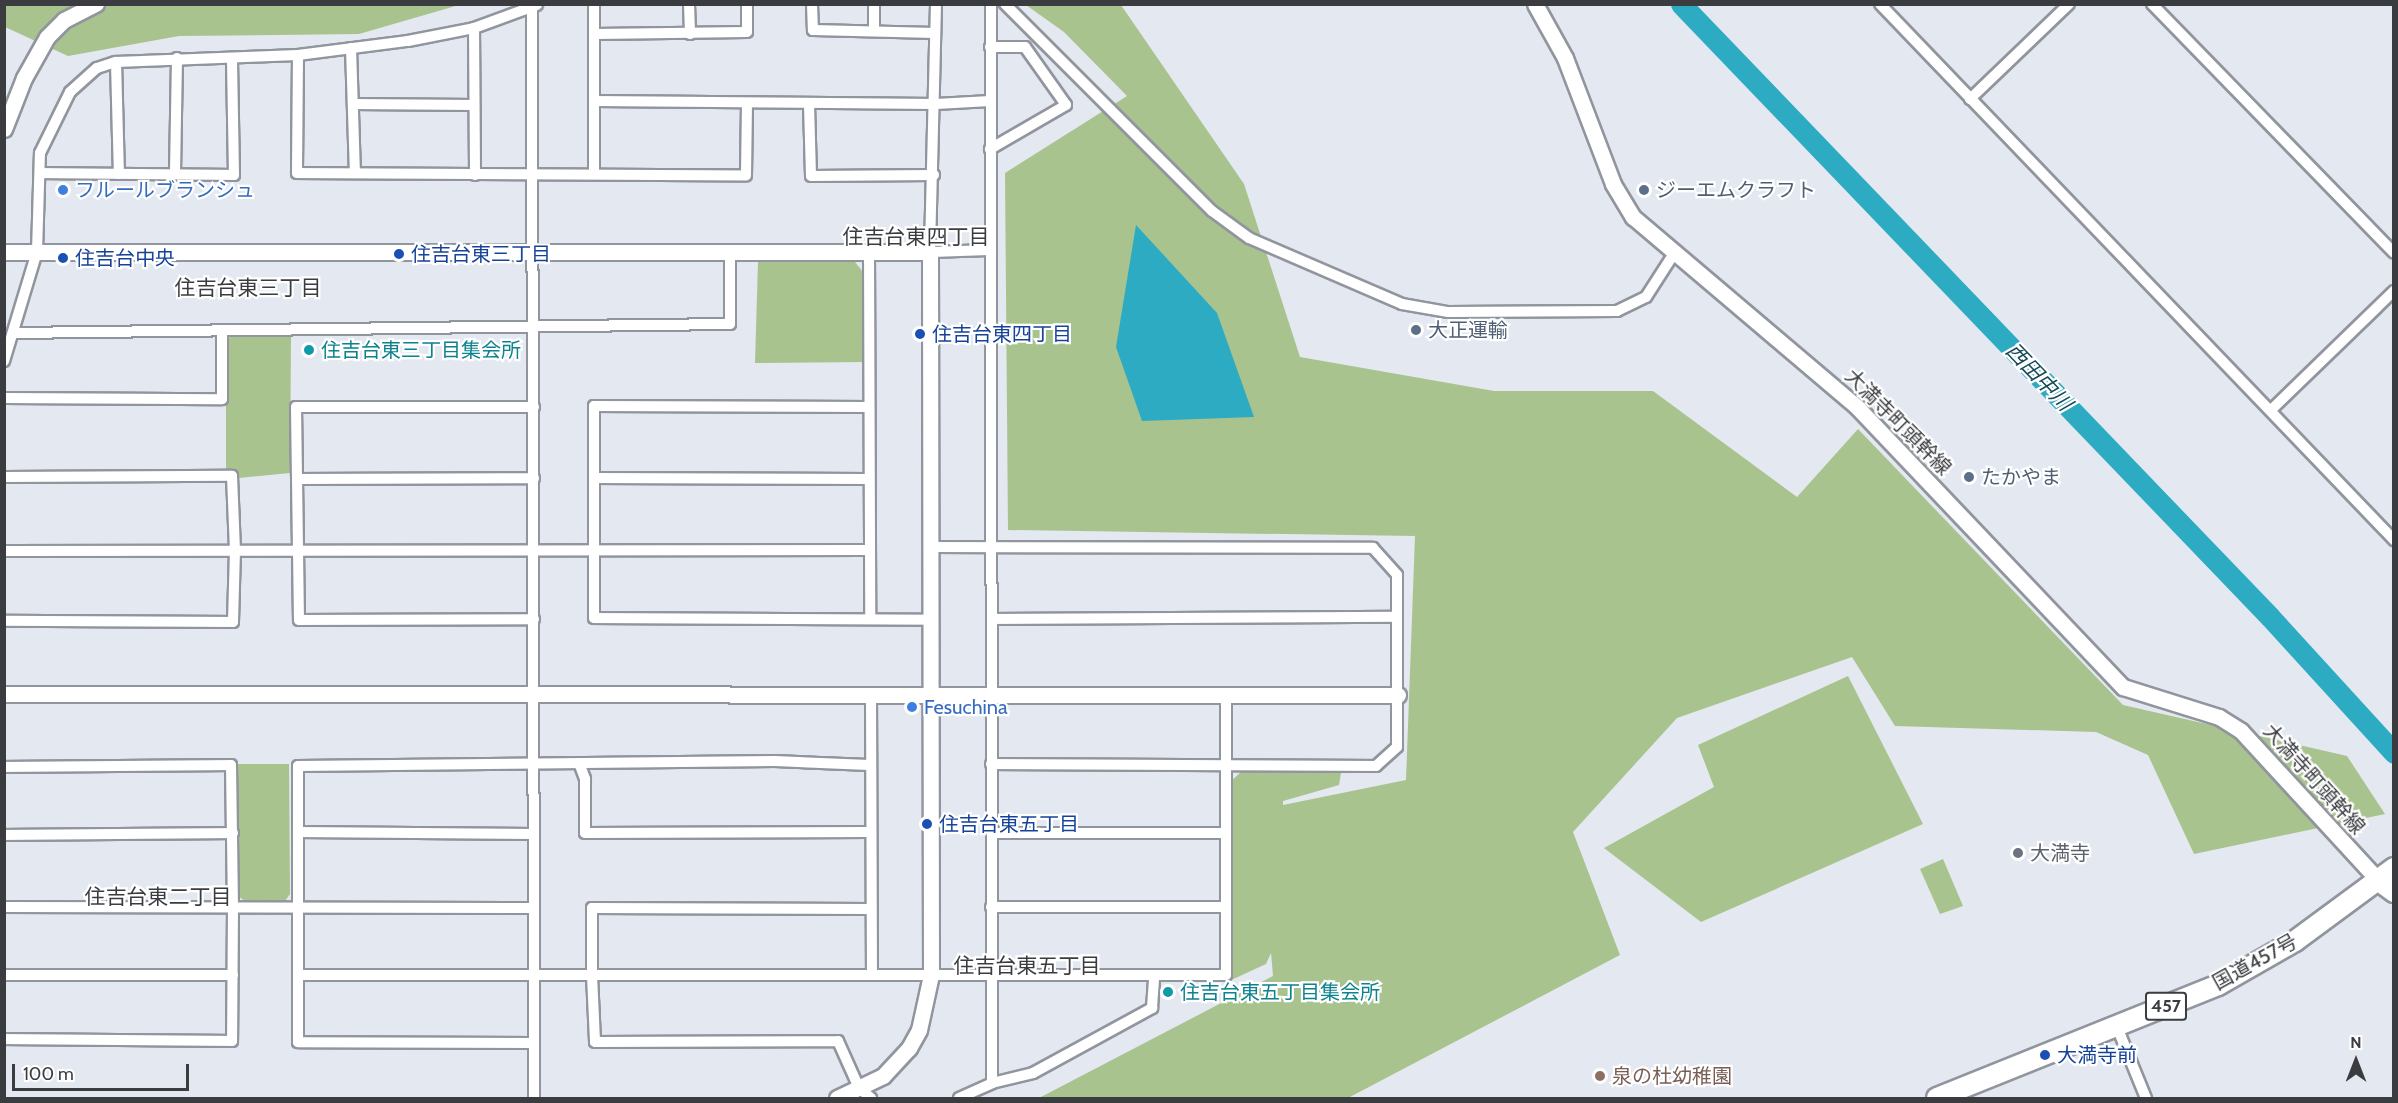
<!DOCTYPE html>
<html>
<head>
<meta charset="utf-8">
<style>
	body { margin:0 }
	#map { position:relative; width:2398px; height:1103px; overflow:hidden; background:#e3e8f1; font-family:Cabin,"Noto Sans JP",sans-serif }
	div>[style] { position:absolute }
	.green>* { inset:0; background:#a9c38e }
	.water>* { inset:0; background:#2dabc3 }
	.river>* { height:21px; margin:-10.5px; padding:0 10.5px; transform-origin:10.5px; border-radius:10.5px; background:#2dabc3 }
	.roads { filter:drop-shadow(2px 0 #91959d) drop-shadow(-2px 0 #91959d) drop-shadow(0 2px #91959d) drop-shadow(0 -2px #91959d) }
	.street>* { height:10px; margin:-5px; padding:0 5px; transform-origin:5px; border-radius:5px; background:#fff }
	.secondary>* { height:15px; margin:-7.5px; padding:0 7.5px; transform-origin:7.5px; border-radius:7.5px; background:#fff }
	.highway>* { height:20px; margin:-10px; padding:0 10px; transform-origin:10px; border-radius:10px; background:#fff }
	.dots>* { width:16px; height:16px; translate:-50% -50%; box-sizing:border-box; border:3px solid #fff; border-radius:50% }
	span { translate:-50% -50%; white-space:nowrap; text-align:center; line-height:1.15; -webkit-text-stroke:4.5px #fff; paint-order:stroke }
	.shield-label span { padding:2px 4px; background:#fff; border:2px solid; border-radius:4px; -webkit-text-stroke-width:0 }
	.shield-label { font-size:18px; color:#3a3c40; font-weight:700 }
	.shop-label { font-size:20px; color:#366cbe }
	.left { translate:0 -50%; text-align:left }
	.service-label { font-size:20px; color:#4e5e75 }
	.transit-label { font-size:20px; color:#164399 }
	.culture-label { font-size:20px; color:#0d838f }
	.street-label { font-size:20px; color:#3a3c40 }
	.worship-label { font-size:20px; color:#5b616d }
	.education-label { font-size:20px; color:#785e54 }
	.neighbourhood-label { font-size:21px; color:#3a3c40 }
	.water-label { font-size:21px; color:#174a55; font-style:italic }
	.frame { position:absolute; inset:0; border:6px solid #3a3c40; pointer-events:none }
	.north { position:absolute; left:2326px; top:1031px; width:60px; height:60px; -webkit-text-stroke:4px #fff; paint-order:stroke; rotate:0deg; font-size:16px; font-weight:700; line-height:24px; text-align:center; color:#3a3c40 }
	.north::after { content:''; display:block; margin:auto; width:21px; height:27px; background:#3a3c40; clip-path:polygon(50% 0,100% 100%,50% 72%,0 100%) }
	.scale { position:absolute; left:12px; top:1064px; width:177px; height:27px; box-sizing:border-box; border:3px solid #3a3c40; border-top:0; padding-left:8px; font-size:18px; line-height:21px; white-space:nowrap; color:#3a3c40; -webkit-text-stroke:4px #fff; paint-order:stroke }
</style>
</head>
<body>
<div id="map">
	<div class="green">
		<i style="clip-path:polygon(5px 5px,459px 5px,359px 34px,179px 36px,68px 56px,5px 27px)"></i>
		<i style="clip-path:polygon(1026px 5px,1121px 5px,1244px 184px,1300px 357px,1494px 391px,1653px 391px,1797px 497px,1858px 429px,2123px 705px,2347px 756px,2385px 814px,2194px 854px,2148px 755px,2096px 732px,1895px 726px,1852px 657px,1677px 718px,1573px 832px,1620px 955px,1348px 1098px,1039px 1098px,1273px 976px,1271px 953px,1266px 964px,1229px 981px,1230px 782px,1241px 772px,1341px 773px,1339px 785px,1283px 801px,1283px 805px,1406px 780px,1415px 536px,1008px 530px,1005px 173px,1127px 96px,1064px 32px)"></i>
		<i style="clip-path:polygon(758px 262px,855px 262px,863px 272px,863px 362px,755px 363px)"></i>
		<i style="clip-path:polygon(233px 335px,291px 336px,290px 473px,239px 478px,236px 472px,226px 472px,226px 340px)"></i>
		<i style="clip-path:polygon(1848px 676px,1923px 824px,1701px 922px,1604px 848px,1714px 787px,1698px 745px)"></i>
		<i style="clip-path:polygon(238px 764px,289px 764px,290px 894px,285px 901px,246px 902px,238px 896px)"></i>
		<i style="clip-path:polygon(1943px 859px,1963px 906px,1940px 914px,1920px 869px)"></i>
	</div>
	<div class="water">
		<i style="clip-path:polygon(1136px 225px,1217px 313px,1254px 417px,1142px 421px,1116px 347px)"></i>
	</div>
	<div class="river">
		<i style="left:1681px;top:4px;width:850px;rotate:46.14deg"></i>
		<i style="left:2270px;top:617px;width:184px;rotate:47.6deg"></i>
	</div>
	<div class="roads">
		<div class="street">
			<i style="left:594px;top:4px;width:170px;rotate:90deg"></i>
			<i style="left:689px;top:4px;width:30px;rotate:88deg"></i>
			<i style="left:812px;top:4px;width:26px;rotate:88deg"></i>
			<i style="left:813px;top:30px;width:122px;rotate:1.4deg"></i>
			<i style="left:874px;top:4px;width:27px;rotate:90deg"></i>
			<i style="left:936px;top:4px;width:248px;rotate:91.4deg"></i>
			<i style="left:930px;top:252px;width:61px;rotate:-1.9deg"></i>
			<i style="left:991px;top:4px;width:1079px;rotate:89.95deg"></i>
			<i style="left:1005px;top:4px;width:293px;rotate:45deg"></i>
			<i style="left:1212px;top:211px;width:46px;rotate:36.1deg"></i>
			<i style="left:1249px;top:238px;width:167px;rotate:23.3deg"></i>
			<i style="left:1402px;top:304px;width:47px;rotate:9.9deg"></i>
			<i style="left:1448px;top:312px;width:169px;rotate:-0.3deg"></i>
			<i style="left:1617px;top:311px;width:32px;rotate:-26deg"></i>
			<i style="left:1646px;top:297px;width:50px;rotate:-57.3deg"></i>
			<i style="left:1880px;top:4px;width:743px;rotate:46.2deg"></i>
			<i style="left:2152px;top:4px;width:347px;rotate:45.8deg"></i>
			<i style="left:532px;top:7px;width:1091px;rotate:89.89deg"></i>
			<i style="left:474px;top:28px;width:147px;rotate:89.6deg"></i>
			<i style="left:595px;top:34px;width:152px;rotate:-0.8deg"></i>
			<i style="left:747px;top:32px;width:28px;rotate:-90deg"></i>
			<i style="left:990px;top:47px;width:35px"></i>
			<i style="left:1025px;top:47px;width:71px;rotate:54.7deg"></i>
			<i style="left:1066px;top:105px;width:88px;rotate:149.9deg"></i>
			<i style="left:351px;top:48px;width:125px;rotate:88.2deg"></i>
			<i style="left:298px;top:55px;width:118px;rotate:90.5deg"></i>
			<i style="left:297px;top:173px;width:449px;rotate:0.3deg"></i>
			<i style="left:746px;top:175px;width:71px;rotate:-89.2deg"></i>
			<i style="left:116px;top:62px;width:112px;rotate:88.5deg"></i>
			<i style="left:1970px;top:99px;width:137px;rotate:-43.8deg"></i>
			<i style="left:594px;top:101px;width:342px;rotate:0.5deg"></i>
			<i style="left:936px;top:104px;width:54px;rotate:-3.2deg"></i>
			<i style="left:353px;top:104px;width:121px;rotate:0.5deg"></i>
			<i style="left:809px;top:104px;width:72px;rotate:88.4deg"></i>
			<i style="left:811px;top:176px;width:123px;rotate:-0.5deg"></i>
			<i style="left:40px;top:173px;width:194px;rotate:0.6deg"></i>
			<i style="left:234px;top:175px;width:117px;rotate:-91deg"></i>
			<i style="left:175px;top:173px;width:115px;rotate:-89deg"></i>
			<i style="left:869px;top:252px;width:367px;rotate:89.8deg"></i>
			<i style="left:13px;top:333px;width:717px;rotate:-0.72deg"></i>
			<i style="left:730px;top:324px;width:71px;rotate:-90deg"></i>
			<i style="left:4px;top:361px;width:114px;rotate:-73.2deg"></i>
			<i style="left:37px;top:252px;width:99px;rotate:-88.3deg"></i>
			<i style="left:40px;top:153px;width:68px;rotate:-63.8deg"></i>
			<i style="left:70px;top:92px;width:36px;rotate:-42deg"></i>
			<i style="left:97px;top:68px;width:20px;rotate:-18deg"></i>
			<i style="left:116px;top:62px;width:182px;rotate:-2.2deg"></i>
			<i style="left:298px;top:55px;width:111px;rotate:-7.3deg"></i>
			<i style="left:408px;top:41px;width:67px;rotate:-11.1deg"></i>
			<i style="left:474px;top:28px;width:67px;rotate:-20.1deg"></i>
			<i style="left:4px;top:398px;width:218px;rotate:0.3deg"></i>
			<i style="left:222px;top:399px;width:68px;rotate:-90deg"></i>
			<i style="left:534px;top:407px;width:238px;rotate:180deg"></i>
			<i style="left:296px;top:407px;width:213px;rotate:89.2deg"></i>
			<i style="left:299px;top:620px;width:235px;rotate:-0.2deg"></i>
			<i style="left:869px;top:407px;width:275px;rotate:-179.8deg"></i>
			<i style="left:594px;top:406px;width:212px;rotate:90deg"></i>
			<i style="left:594px;top:618px;width:338px;rotate:0.3deg"></i>
			<i style="left:2271px;top:410px;width:171px;rotate:-44.1deg"></i>
			<i style="left:4px;top:477px;width:228px;rotate:-0.3deg"></i>
			<i style="left:232px;top:476px;width:74px;rotate:87.7deg"></i>
			<i style="left:235px;top:550px;width:72px;rotate:91.6deg"></i>
			<i style="left:233px;top:622px;width:229px;rotate:-179.7deg"></i>
			<i style="left:594px;top:478px;width:275px;rotate:0.2deg"></i>
			<i style="left:297px;top:479px;width:237px;rotate:-0.2deg"></i>
			<i style="left:932px;top:547px;width:441px;rotate:0.1deg"></i>
			<i style="left:1373px;top:548px;width:36px;rotate:48deg"></i>
			<i style="left:1397px;top:575px;width:172px;rotate:90deg"></i>
			<i style="left:1397px;top:747px;width:28px;rotate:138deg"></i>
			<i style="left:1376px;top:766px;width:385px;rotate:-179.7deg"></i>
			<i style="left:4px;top:551px;width:865px;rotate:-0.07deg"></i>
			<i style="left:992px;top:619px;width:405px;rotate:-0.3deg"></i>
			<i style="left:871px;top:694px;width:280px;rotate:89.8deg"></i>
			<i style="left:579px;top:763px;width:17px;rotate:69deg"></i>
			<i style="left:585px;top:779px;width:54px;rotate:90deg"></i>
			<i style="left:585px;top:833px;width:284px;rotate:-0.2deg"></i>
			<i style="left:4px;top:767px;width:227px;rotate:-0.5deg"></i>
			<i style="left:231px;top:765px;width:143px;rotate:89.2deg"></i>
			<i style="left:233px;top:908px;width:133px;rotate:90.4deg"></i>
			<i style="left:232px;top:1041px;width:228px;rotate:-179.5deg"></i>
			<i style="left:298px;top:832px;width:235px;rotate:0.5deg"></i>
			<i style="left:992px;top:833px;width:233px"></i>
			<i style="left:4px;top:835px;width:229px;rotate:-0.5deg"></i>
			<i style="left:4px;top:907px;width:529px;rotate:0.11deg"></i>
			<i style="left:991px;top:907px;width:233px"></i>
			<i style="left:870px;top:909px;width:278px;rotate:-179.8deg"></i>
			<i style="left:592px;top:908px;width:67px;rotate:90deg"></i>
			<i style="left:592px;top:975px;width:67px;rotate:87.4deg"></i>
			<i style="left:595px;top:1042px;width:243px;rotate:-0.2deg"></i>
			<i style="left:838px;top:1041px;width:51px;rotate:65.9deg"></i>
			<i style="left:859px;top:1088px;width:16px;rotate:40deg"></i>
			<i style="left:4px;top:975px;width:229px"></i>
			<i style="left:300px;top:975px;width:926px"></i>
			<i style="left:1226px;top:975px;width:281px;rotate:-90deg"></i>
			<i style="left:2117px;top:1027px;width:77px;rotate:67.8deg"></i>
			<i style="left:533px;top:1043px;width:235px;rotate:-179.8deg"></i>
			<i style="left:298px;top:1042px;width:276px;rotate:-90deg"></i>
			<i style="left:298px;top:766px;width:477px;rotate:-0.6deg"></i>
			<i style="left:775px;top:761px;width:94px;rotate:2.4deg"></i>
			<i style="left:959px;top:1098px;width:36px;rotate:-24deg"></i>
			<i style="left:992px;top:1083px;width:42px;rotate:-13.7deg"></i>
			<i style="left:1033px;top:1073px;width:136px;rotate:-28.6deg"></i>
			<i style="left:1152px;top:1008px;width:32px;rotate:-86deg"></i>
		</div>
		<div class="secondary">
			<i style="left:1535px;top:4px;width:62px;rotate:60.9deg"></i>
			<i style="left:1565px;top:58px;width:135px;rotate:69.1deg"></i>
			<i style="left:1613px;top:184px;width:39px;rotate:59deg"></i>
			<i style="left:1633px;top:217px;width:295px;rotate:40.3deg"></i>
			<i style="left:1858px;top:408px;width:385px;rotate:46.5deg"></i>
			<i style="left:2123px;top:687px;width:101px;rotate:17.4deg"></i>
			<i style="left:2219px;top:717px;width:26px;rotate:32deg"></i>
			<i style="left:2241px;top:731px;width:204px;rotate:47.4deg"></i>
			<i style="left:4px;top:129px;width:55px;rotate:-68.6deg"></i>
			<i style="left:24px;top:78px;width:47px;rotate:-60.7deg"></i>
			<i style="left:47px;top:37px;width:24px;rotate:-45deg"></i>
			<i style="left:64px;top:20px;width:36px;rotate:-27deg"></i>
			<i style="left:4px;top:252px;width:926px"></i>
			<i style="left:930px;top:252px;width:723px;rotate:89.92deg"></i>
			<i style="left:931px;top:975px;width:56px;rotate:102.3deg"></i>
			<i style="left:919px;top:1030px;width:21px;rotate:119deg"></i>
			<i style="left:909px;top:1048px;width:38px;rotate:133deg"></i>
			<i style="left:883px;top:1076px;width:51px;rotate:154.4deg"></i>
			<i style="left:4px;top:694px;width:1394px;rotate:0.04deg"></i>
		</div>
		<div class="highway">
			<i style="left:2379px;top:881px;width:19px;rotate:36deg"></i>
			<i style="left:1937px;top:1098px;width:303px;rotate:-21.9deg"></i>
			<i style="left:2218px;top:985px;width:89px;rotate:-29.7deg"></i>
			<i style="left:2295px;top:941px;width:123px;rotate:-36.4deg"></i>
		</div>
	</div>
	<div class="dots">
		<i style="left:63px;top:190px;background:#3f7fe0"></i>
		<i style="left:1644px;top:190px;background:#5c6f8a"></i>
		<i style="left:399px;top:254px;background:#1a4fb4"></i>
		<i style="left:63px;top:258px;background:#1a4fb4"></i>
		<i style="left:1416px;top:330px;background:#5c6f8a"></i>
		<i style="left:920px;top:334px;background:#1a4fb4"></i>
		<i style="left:309px;top:350px;background:#0f9aa8"></i>
		<i style="left:1969px;top:477px;background:#5c6f8a"></i>
		<i style="left:912px;top:707px;background:#3f7fe0"></i>
		<i style="left:927px;top:824px;background:#1a4fb4"></i>
		<i style="left:2018px;top:853px;background:#6b7280"></i>
		<i style="left:1168px;top:992px;background:#0f9aa8"></i>
		<i style="left:2045px;top:1055px;background:#1a4fb4"></i>
		<i style="left:1600px;top:1076px;background:#8d6e63"></i>
	</div>
	<div class="shield-label">
		<span style="left:2166px;top:1006px">457</span>
	</div>
	<div class="shop-label">
		<span class="left" style="left:75px;top:190px">フルールブランシュ</span>
		<span class="left" style="left:924px;top:707px">Fesuchina</span>
	</div>
	<div class="service-label">
		<span class="left" style="left:1656px;top:190px">ジーエムクラフト</span>
		<span class="left" style="left:1428px;top:330px">大正運輸</span>
		<span class="left" style="left:1981px;top:477px">たかやま</span>
	</div>
	<div class="transit-label">
		<span class="left" style="left:411px;top:254px">住吉台東三丁目</span>
		<span class="left" style="left:75px;top:258px">住吉台中央</span>
		<span class="left" style="left:932px;top:334px">住吉台東四丁目</span>
		<span class="left" style="left:939px;top:824px">住吉台東五丁目</span>
		<span class="left" style="left:2057px;top:1055px">大満寺前</span>
	</div>
	<div class="culture-label">
		<span class="left" style="left:321px;top:350px">住吉台東三丁目集会所</span>
		<span class="left" style="left:1180px;top:992px">住吉台東五丁目集会所</span>
	</div>
	<div class="street-label">
		<span style="left:1898px;top:422px;rotate:45deg">大満寺町頭幹線</span>
		<span style="left:2314px;top:779px;rotate:48deg">大満寺町頭幹線</span>
		<span style="left:2255px;top:962px;rotate:-29deg">国道457号</span>
	</div>
	<div class="worship-label">
		<span class="left" style="left:2030px;top:853px">大満寺</span>
	</div>
	<div class="education-label">
		<span class="left" style="left:1612px;top:1076px">泉の杜幼稚園</span>
	</div>
	<div class="neighbourhood-label">
		<span style="left:916px;top:237px">住吉台東四丁目</span>
		<span style="left:248px;top:288px">住吉台東三丁目</span>
		<span style="left:158px;top:897px">住吉台東二丁目</span>
		<span style="left:1027px;top:966px">住吉台東五丁目</span>
	</div>
	<div class="water-label">
		<span style="left:2039px;top:377px;rotate:46deg">西田中川</span>
	</div>
	<div class="frame"></div>
	<div class="north">N</div>
	<div class="scale">100 m</div>
</div>
</body>
</html>
